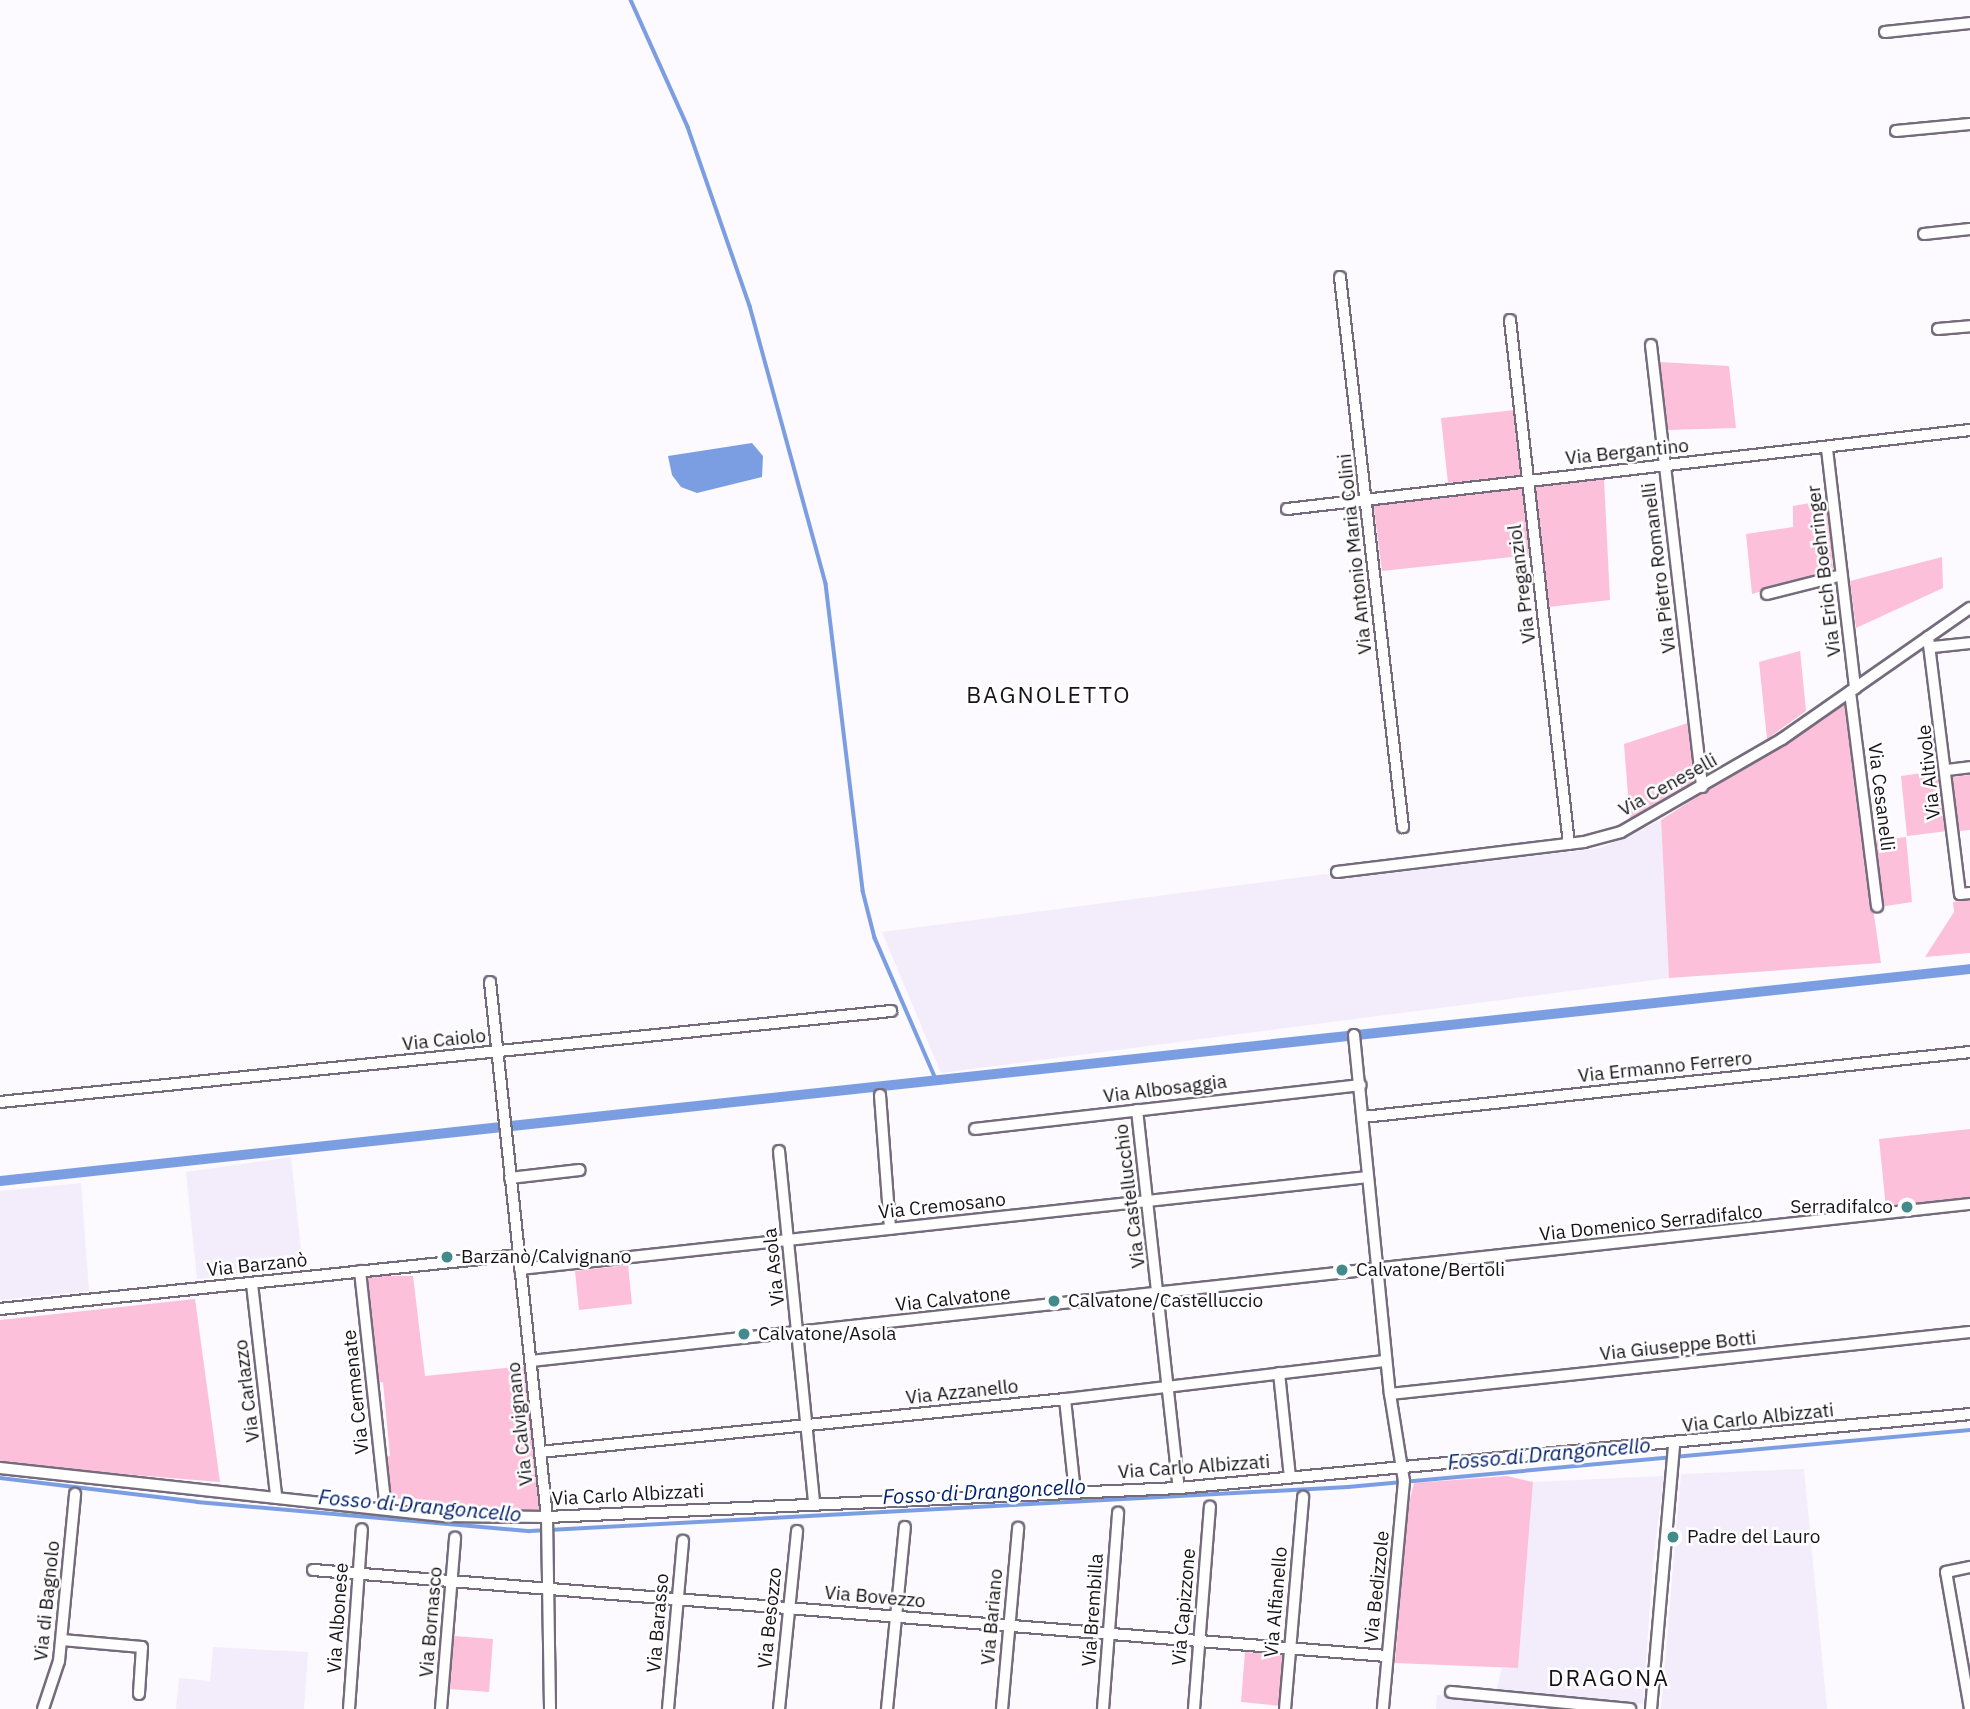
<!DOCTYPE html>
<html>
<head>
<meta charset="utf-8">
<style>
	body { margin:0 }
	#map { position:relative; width:1970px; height:1709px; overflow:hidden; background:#fcfafe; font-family:"IBM Plex Sans",sans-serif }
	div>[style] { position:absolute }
	.built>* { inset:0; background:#f3ecfb }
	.green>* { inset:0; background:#fcc0da }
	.water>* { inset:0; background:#7b9ee2 }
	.stream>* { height:3.5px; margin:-1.75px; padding:0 1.75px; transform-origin:1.75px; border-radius:1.75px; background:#7b9ee2 }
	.canal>* { height:10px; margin:-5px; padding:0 5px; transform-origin:5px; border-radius:5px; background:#7b9ee2 }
	.roads { filter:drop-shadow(2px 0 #746c7c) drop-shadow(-2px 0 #746c7c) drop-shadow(0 2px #746c7c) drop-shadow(0 -2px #746c7c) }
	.minor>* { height:10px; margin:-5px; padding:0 5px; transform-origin:5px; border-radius:5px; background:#fff }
	.dots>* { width:19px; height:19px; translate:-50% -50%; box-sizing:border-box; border:4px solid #fff; border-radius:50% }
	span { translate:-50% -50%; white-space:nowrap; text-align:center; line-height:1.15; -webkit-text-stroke:5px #fff; paint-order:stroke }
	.street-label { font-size:19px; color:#161319 }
	.poi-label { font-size:19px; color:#161319 }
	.right { translate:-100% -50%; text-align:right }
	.left { translate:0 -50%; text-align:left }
	.water-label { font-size:21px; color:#02206d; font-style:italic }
	.quarter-label { font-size:23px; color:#161319; letter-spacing:2px }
</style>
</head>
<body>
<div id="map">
	<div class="built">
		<i style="clip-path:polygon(1661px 820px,1669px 978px,941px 1073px,882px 932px,1326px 874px,1335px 880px,1601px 848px)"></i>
		<i style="clip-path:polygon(291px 1157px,303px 1268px,197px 1279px,186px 1172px)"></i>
		<i style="clip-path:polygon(81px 1183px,89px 1291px,0 1300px,0 1191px)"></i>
		<i style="clip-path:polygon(1804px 1469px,1827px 1709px,1661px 1709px,1681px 1474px)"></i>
		<i style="clip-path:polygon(1664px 1476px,1653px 1562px,1643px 1704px,1496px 1691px,1502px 1668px,1518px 1668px,1533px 1482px)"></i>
		<i style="clip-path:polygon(213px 1647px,308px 1652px,304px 1709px,176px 1709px,179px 1678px,210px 1681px)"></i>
		<i style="clip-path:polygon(1437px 1695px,1570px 1709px,1436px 1709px)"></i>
	</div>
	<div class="green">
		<i style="clip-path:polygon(1660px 362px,1729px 366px,1736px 428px,1668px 430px)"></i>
		<i style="clip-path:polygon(1515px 410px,1522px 475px,1448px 483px,1441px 418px)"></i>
		<i style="clip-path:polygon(1604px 479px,1610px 600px,1548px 607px,1535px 486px)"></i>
		<i style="clip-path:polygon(1525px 487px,1531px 555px,1382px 571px,1373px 502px)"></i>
		<i style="clip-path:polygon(1828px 500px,1833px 569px,1752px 594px,1746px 534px,1793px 527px,1793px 506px)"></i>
		<i style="clip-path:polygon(1942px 557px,1943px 588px,1856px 628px,1850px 581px)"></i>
		<i style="clip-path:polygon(1800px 651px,1806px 711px,1767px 739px,1759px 662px)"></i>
		<i style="clip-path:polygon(1845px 701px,1862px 842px,1906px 837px,1912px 902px,1873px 908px,1881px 963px,1669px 978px,1661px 820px)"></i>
		<i style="clip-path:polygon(1688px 723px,1695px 783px,1630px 820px,1624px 744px)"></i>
		<i style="clip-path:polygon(1943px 770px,1948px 831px,1907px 836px,1901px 776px)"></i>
		<i style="clip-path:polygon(1970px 775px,1970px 830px,1959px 831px,1952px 777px)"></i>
		<i style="clip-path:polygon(1970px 899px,1970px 953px,1925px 957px,1954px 912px,1953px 902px)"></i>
		<i style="clip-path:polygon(1970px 1129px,1970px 1198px,1886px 1208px,1879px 1139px)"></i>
		<i style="clip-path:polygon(628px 1265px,632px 1304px,579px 1310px,575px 1271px)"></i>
		<i style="clip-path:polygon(371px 1276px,413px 1276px,425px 1376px,525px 1366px,541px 1512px,388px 1498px,384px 1457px,390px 1456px,383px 1382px,376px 1383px,365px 1280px)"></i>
		<i style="clip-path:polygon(195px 1299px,220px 1482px,0 1464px,0 1320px)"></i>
		<i style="clip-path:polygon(1507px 1476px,1533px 1482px,1518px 1668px,1395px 1663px,1407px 1511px,1414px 1483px)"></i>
		<i style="clip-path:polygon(454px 1636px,493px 1639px,489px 1692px,450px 1689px)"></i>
		<i style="clip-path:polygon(1245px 1652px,1285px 1655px,1281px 1706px,1241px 1702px)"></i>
	</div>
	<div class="water">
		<i style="clip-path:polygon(752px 443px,763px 456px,762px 477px,697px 493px,681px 487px,672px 475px,668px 456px)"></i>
	</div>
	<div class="stream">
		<i style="left:631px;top:0;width:139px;rotate:65.8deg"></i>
		<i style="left:688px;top:127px;width:189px;rotate:70.9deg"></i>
		<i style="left:750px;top:306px;width:288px;rotate:74.7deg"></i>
		<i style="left:826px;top:584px;width:309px;rotate:83.1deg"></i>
		<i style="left:863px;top:891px;width:49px;rotate:75.7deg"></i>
		<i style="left:875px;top:938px;width:156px;rotate:66.6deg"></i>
		<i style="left:0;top:1478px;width:198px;rotate:6.9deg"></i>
		<i style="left:197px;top:1502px;width:334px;rotate:5deg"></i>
		<i style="left:530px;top:1531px;width:819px;rotate:-3.08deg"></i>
		<i style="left:1348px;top:1487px;width:625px;rotate:-5.24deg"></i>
	</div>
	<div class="canal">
		<i style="left:0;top:1181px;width:1981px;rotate:-6.14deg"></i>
	</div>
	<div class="roads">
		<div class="minor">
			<i style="left:1885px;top:32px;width:85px;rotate:-6deg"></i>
			<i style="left:1896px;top:131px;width:74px;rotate:-5.4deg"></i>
			<i style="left:1924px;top:234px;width:46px;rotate:-6.2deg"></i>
			<i style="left:1340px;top:277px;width:554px;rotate:83.47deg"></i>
			<i style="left:1510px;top:320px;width:527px;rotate:83.58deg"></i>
			<i style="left:1938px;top:329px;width:32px;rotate:-5deg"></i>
			<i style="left:1651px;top:345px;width:445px;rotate:83.4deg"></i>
			<i style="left:1827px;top:449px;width:241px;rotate:83.3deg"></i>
			<i style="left:1287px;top:509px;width:688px;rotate:-6.6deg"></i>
			<i style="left:1767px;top:594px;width:77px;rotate:-14.2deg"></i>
			<i style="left:1928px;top:637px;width:259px;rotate:82.9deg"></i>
			<i style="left:1960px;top:894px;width:10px;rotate:-6deg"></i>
			<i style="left:1933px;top:647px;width:37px;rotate:-6deg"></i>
			<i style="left:1850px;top:692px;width:216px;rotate:82.8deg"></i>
			<i style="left:1947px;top:770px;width:23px;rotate:-7deg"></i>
			<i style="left:1337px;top:872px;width:249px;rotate:-6.9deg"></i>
			<i style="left:1584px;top:842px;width:38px;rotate:-15deg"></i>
			<i style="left:1621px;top:832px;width:186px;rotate:-30deg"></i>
			<i style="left:1782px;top:739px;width:229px;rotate:-34.9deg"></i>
			<i style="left:490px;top:982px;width:538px;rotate:83.92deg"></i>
			<i style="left:547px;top:1517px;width:192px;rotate:89.1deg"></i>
			<i style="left:1354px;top:1035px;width:361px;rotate:84.3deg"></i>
			<i style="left:1390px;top:1394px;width:88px;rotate:80.9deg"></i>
			<i style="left:1404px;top:1481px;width:229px;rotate:95.3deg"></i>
			<i style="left:880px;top:1095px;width:134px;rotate:85.7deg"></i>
			<i style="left:0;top:1102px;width:896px;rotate:-5.83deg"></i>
			<i style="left:1137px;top:1110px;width:380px;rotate:83.7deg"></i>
			<i style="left:1363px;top:1117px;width:610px;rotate:-6.11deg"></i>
			<i style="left:975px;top:1129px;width:388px;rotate:-6.5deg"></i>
			<i style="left:779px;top:1151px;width:355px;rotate:84.3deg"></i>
			<i style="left:510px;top:1178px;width:70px;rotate:-6.5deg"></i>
			<i style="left:520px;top:1269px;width:853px;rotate:-6.19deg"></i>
			<i style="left:360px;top:1271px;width:239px;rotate:83.8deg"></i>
			<i style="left:252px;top:1284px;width:212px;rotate:83.5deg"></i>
			<i style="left:0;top:1309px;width:522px;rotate:-5.94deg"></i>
			<i style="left:531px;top:1361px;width:1448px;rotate:-6.23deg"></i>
			<i style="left:1279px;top:1373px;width:105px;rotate:84deg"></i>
			<i style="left:1390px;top:1394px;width:583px;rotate:-6.1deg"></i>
			<i style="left:1065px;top:1399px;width:94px;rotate:83.9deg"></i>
			<i style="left:540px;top:1452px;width:528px;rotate:-5.76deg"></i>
			<i style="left:1065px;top:1399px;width:323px;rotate:-6.8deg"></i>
			<i style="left:0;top:1468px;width:448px;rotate:6.2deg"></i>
			<i style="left:445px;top:1516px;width:102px;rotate:0.6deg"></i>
			<i style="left:547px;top:1517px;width:633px;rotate:-2.63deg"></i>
			<i style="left:1179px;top:1488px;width:794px;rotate:-5.34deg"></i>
			<i style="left:313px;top:1570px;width:1077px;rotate:4.58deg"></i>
			<i style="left:62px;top:1640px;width:80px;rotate:5deg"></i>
			<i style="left:142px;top:1647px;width:47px;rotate:93.7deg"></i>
			<i style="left:1451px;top:1692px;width:180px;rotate:5.4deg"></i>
			<i style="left:43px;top:1709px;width:51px;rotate:-71.6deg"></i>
			<i style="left:59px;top:1661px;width:168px;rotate:-84.5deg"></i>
			<i style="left:349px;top:1709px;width:180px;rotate:-85.9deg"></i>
			<i style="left:441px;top:1709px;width:172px;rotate:-85.3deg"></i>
			<i style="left:668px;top:1709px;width:169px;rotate:-84.9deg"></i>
			<i style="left:779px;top:1709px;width:179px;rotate:-84.2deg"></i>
			<i style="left:887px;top:1709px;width:183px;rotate:-84.4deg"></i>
			<i style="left:1002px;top:1709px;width:182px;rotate:-84.9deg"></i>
			<i style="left:1103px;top:1709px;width:197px;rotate:-85.6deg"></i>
			<i style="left:1194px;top:1709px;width:203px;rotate:-85.5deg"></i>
			<i style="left:1285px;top:1709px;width:213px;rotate:-85.1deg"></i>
			<i style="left:1651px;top:1709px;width:266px;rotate:-85deg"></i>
			<i style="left:1970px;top:1709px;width:139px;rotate:-99.9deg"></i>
			<i style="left:1946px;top:1572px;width:25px;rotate:-12deg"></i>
		</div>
	</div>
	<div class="dots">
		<i style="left:1907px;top:1207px;background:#428a8b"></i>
		<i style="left:447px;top:1257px;background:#428a8b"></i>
		<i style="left:1342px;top:1270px;background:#428a8b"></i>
		<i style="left:1054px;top:1301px;background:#428a8b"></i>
		<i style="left:744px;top:1334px;background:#428a8b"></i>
		<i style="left:1673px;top:1537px;background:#428a8b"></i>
	</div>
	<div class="street-label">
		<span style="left:1627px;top:452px;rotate:-6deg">Via Bergantino</span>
		<span style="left:1355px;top:554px;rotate:-96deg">Via Antonio Maria Colini</span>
		<span style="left:1659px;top:568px;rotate:-97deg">Via Pietro Romanelli</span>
		<span style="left:1824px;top:571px;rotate:-97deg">Via Erich Boehringer</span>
		<span style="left:1522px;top:584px;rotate:-97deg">Via Preganziol</span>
		<span style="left:1929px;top:772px;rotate:-96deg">Via Altivole</span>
		<span style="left:1668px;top:785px;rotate:-29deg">Via Ceneselli</span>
		<span style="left:1881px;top:797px;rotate:83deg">Via Cesanelli</span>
		<span style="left:444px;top:1040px;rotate:-6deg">Via Caiolo</span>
		<span style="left:1665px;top:1067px;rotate:-6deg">Via Ermanno Ferrero</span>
		<span style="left:1165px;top:1089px;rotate:-7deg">Via Albosaggia</span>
		<span style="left:1130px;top:1196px;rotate:-97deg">Via Castellucchio</span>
		<span style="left:942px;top:1206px;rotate:-6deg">Via Cremosano</span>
		<span style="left:1651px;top:1223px;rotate:-6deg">Via Domenico Serradifalco</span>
		<span style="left:257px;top:1265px;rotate:-6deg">Via Barzanò</span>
		<span style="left:774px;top:1267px;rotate:-96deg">Via Asola</span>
		<span style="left:953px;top:1299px;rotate:-6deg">Via Calvatone</span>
		<span style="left:1678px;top:1346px;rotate:-6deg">Via Giuseppe Botti</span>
		<span style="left:247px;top:1391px;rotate:-97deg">Via Carlazzo</span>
		<span style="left:356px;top:1392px;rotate:-96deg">Via Cermenate</span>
		<span style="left:962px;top:1392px;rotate:-6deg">Via Azzanello</span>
		<span style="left:1758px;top:1418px;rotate:-6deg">Via Carlo Albizzati</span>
		<span style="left:520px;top:1424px;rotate:-96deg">Via Calvignano</span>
		<span style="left:1194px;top:1467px;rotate:-4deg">Via Carlo Albizzati</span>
		<span style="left:628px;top:1495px;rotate:-3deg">Via Carlo Albizzati</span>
		<span style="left:1377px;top:1587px;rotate:-84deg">Via Bedizzole</span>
		<span style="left:875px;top:1597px;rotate:5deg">Via Bovezzo</span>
		<span style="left:47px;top:1601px;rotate:-84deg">Via di Bagnolo</span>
		<span style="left:1276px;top:1602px;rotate:-85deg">Via Alfianello</span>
		<span style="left:1184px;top:1607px;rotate:-85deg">Via Capizzone</span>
		<span style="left:1093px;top:1610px;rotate:-86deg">Via Brembilla</span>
		<span style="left:992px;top:1617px;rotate:-85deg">Via Bariano</span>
		<span style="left:338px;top:1618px;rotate:-86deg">Via Albonese</span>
		<span style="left:770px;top:1618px;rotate:-84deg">Via Besozzo</span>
		<span style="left:431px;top:1622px;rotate:-85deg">Via Bornasco</span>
		<span style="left:658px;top:1623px;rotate:-85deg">Via Barasso</span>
	</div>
	<div class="poi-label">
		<span class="right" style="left:1893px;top:1207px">Serradifalco</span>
		<span class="left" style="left:461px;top:1257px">Barzanò/Calvignano</span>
		<span class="left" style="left:1356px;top:1270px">Calvatone/Bertoli</span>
		<span class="left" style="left:1068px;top:1301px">Calvatone/Castelluccio</span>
		<span class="left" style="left:758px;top:1334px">Calvatone/Asola</span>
		<span class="left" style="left:1687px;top:1537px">Padre del Lauro</span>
	</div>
	<div class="water-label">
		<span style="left:1549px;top:1453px;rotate:-5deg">Fosso di Drangoncello</span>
		<span style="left:984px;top:1491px;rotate:-3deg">Fosso di Drangoncello</span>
		<span style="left:420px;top:1505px;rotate:5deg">Fosso di Drangoncello</span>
	</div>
	<div class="quarter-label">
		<span style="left:1049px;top:694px">BAGNOLETTO</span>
		<span style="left:1609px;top:1677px">DRAGONA</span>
	</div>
</div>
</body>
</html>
